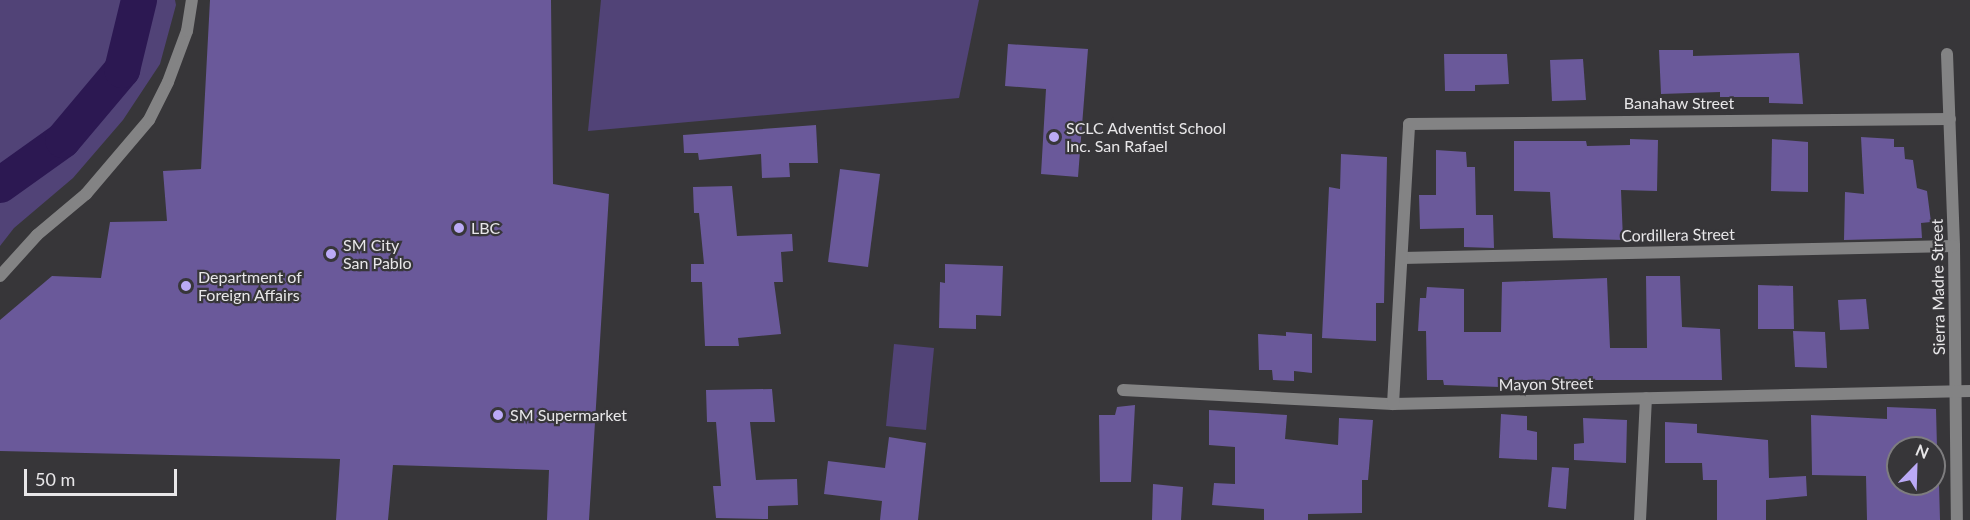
<!DOCTYPE html>
<html>
<head>
<meta charset="utf-8">
<style>
	body { margin:0 }
	#map { position:relative; width:1970px; height:520px; overflow:hidden; background:#373639; font-family:Lato,sans-serif }
	div>[style] { position:absolute }
	.green>* { inset:0; background:#514377 }
	.river>* { height:36px; margin:-18px; padding:0 18px; transform-origin:18px; border-radius:18px; background:#2c1852 }
	.building>* { inset:0; background:#6a599a }
	.street>* { height:12px; margin:-6px; padding:0 6px; transform-origin:6px; border-radius:6px; background:#838384 }
	.dots>* { width:16px; height:16px; translate:-50% -50%; box-sizing:border-box; border:3px solid #373639; border-radius:50% }
	span { translate:-50% -50%; white-space:nowrap; text-align:center; line-height:1.15; -webkit-text-stroke:4.5px #373639; paint-order:stroke }
	.street-label { font-size:16px; color:#e8e7e9 }
	.poi-label { font-size:16px; color:#e8e7e9 }
	.left { translate:0 -50%; text-align:left }
	.north { position:absolute; left:1886px; top:436px; width:60px; height:60px; box-sizing:border-box; background:#373639; border:2px solid #7e7d7f; border-radius:50%; rotate:23deg; font-size:16px; font-weight:700; line-height:24px; text-align:center; color:#e8e7e9 }
	.north::after { content:''; display:block; margin:auto; width:21px; height:27px; background:#bbaaf6; clip-path:polygon(50% 0,100% 100%,50% 72%,0 100%) }
	.scale { position:absolute; left:24px; top:469px; width:153px; height:27px; box-sizing:border-box; border:3px solid #e8e7e9; border-top:0; padding-left:8px; font-size:18px; line-height:21px; white-space:nowrap; color:#e8e7e9; -webkit-text-stroke:4px #373639; paint-order:stroke }
</style>
</head>
<body>
<div id="map">
	<div class="green">
		<i style="clip-path:polygon(0 0,175px 0,176px 5px,160px 64px,123px 120px,73px 178px,14px 228px,0 246px)"></i>
		<i style="clip-path:polygon(601px 0,979px 0,959px 98px,588px 131px)"></i>
		<i style="clip-path:polygon(894px 344px,934px 348px,926px 430px,886px 426px)"></i>
	</div>
	<div class="river">
		<i style="left:0;top:185px;width:77px;rotate:-35.5deg"></i>
		<i style="left:63px;top:140px;width:92px;rotate:-49.9deg"></i>
		<i style="left:122px;top:70px;width:72px;rotate:-76.3deg"></i>
	</div>
	<div class="building">
		<i style="clip-path:polygon(210px 0,551px 0,553px 184px,609px 194px,589px 520px,547px 520px,549px 470px,393px 465px,388px 520px,336px 520px,340px 459px,0 451px,0 320px,52px 276px,101px 278px,110px 222px,167px 221px,163px 171px,201px 169px)"></i>
		<i style="clip-path:polygon(1008px 44px,1088px 49px,1078px 177px,1041px 174px,1046px 89px,1005px 86px)"></i>
		<i style="clip-path:polygon(1659px 50px,1693px 50px,1693px 56px,1799px 53px,1803px 104px,1769px 103px,1769px 97px,1720px 97px,1720px 92px,1661px 94px)"></i>
		<i style="clip-path:polygon(1444px 54px,1507px 54px,1509px 84px,1475px 85px,1475px 91px,1445px 91px)"></i>
		<i style="clip-path:polygon(1583px 59px,1586px 100px,1552px 101px,1550px 60px)"></i>
		<i style="clip-path:polygon(816px 125px,818px 163px,789px 163px,790px 177px,762px 178px,761px 154px,699px 160px,698px 153px,684px 153px,683px 135px)"></i>
		<i style="clip-path:polygon(1861px 137px,1894px 139px,1894px 147px,1904px 147px,1905px 159px,1913px 160px,1917px 188px,1927px 191px,1931px 222px,1921px 223px,1922px 238px,1844px 240px,1845px 192px,1864px 194px)"></i>
		<i style="clip-path:polygon(1630px 139px,1658px 140px,1657px 191px,1621px 190px,1623px 240px,1553px 238px,1550px 192px,1514px 191px,1514px 141px,1586px 141px,1587px 146px,1630px 145px)"></i>
		<i style="clip-path:polygon(1772px 139px,1808px 142px,1808px 192px,1771px 191px)"></i>
		<i style="clip-path:polygon(1436px 150px,1466px 152px,1467px 167px,1475px 167px,1476px 215px,1493px 215px,1494px 248px,1464px 247px,1464px 228px,1420px 229px,1419px 195px,1436px 195px)"></i>
		<i style="clip-path:polygon(1341px 154px,1387px 157px,1384px 303px,1376px 303px,1376px 341px,1322px 338px,1329px 187px,1340px 189px)"></i>
		<i style="clip-path:polygon(840px 169px,880px 174px,868px 267px,828px 262px)"></i>
		<i style="clip-path:polygon(732px 186px,737px 236px,792px 234px,793px 251px,781px 252px,783px 282px,774px 282px,781px 334px,738px 338px,739px 346px,705px 346px,702px 282px,691px 282px,691px 264px,704px 264px,699px 213px,694px 213px,693px 187px)"></i>
		<i style="clip-path:polygon(945px 264px,1003px 266px,1001px 316px,976px 315px,976px 329px,939px 328px,940px 282px,945px 283px)"></i>
		<i style="clip-path:polygon(1646px 276px,1680px 276px,1682px 327px,1720px 329px,1722px 380px,1499px 380px,1500px 387px,1444px 385px,1443px 380px,1427px 380px,1426px 331px,1418px 331px,1420px 298px,1426px 298px,1427px 287px,1464px 289px,1464px 332px,1501px 332px,1502px 282px,1607px 278px,1610px 348px,1647px 348px)"></i>
		<i style="clip-path:polygon(1758px 285px,1793px 286px,1794px 329px,1758px 329px)"></i>
		<i style="clip-path:polygon(1866px 299px,1869px 329px,1840px 330px,1838px 300px)"></i>
		<i style="clip-path:polygon(1793px 331px,1825px 332px,1827px 368px,1795px 367px)"></i>
		<i style="clip-path:polygon(1286px 332px,1312px 334px,1312px 373px,1294px 371px,1294px 381px,1273px 380px,1272px 370px,1259px 370px,1258px 334px,1286px 336px)"></i>
		<i style="clip-path:polygon(772px 389px,775px 422px,750px 422px,756px 480px,797px 479px,798px 505px,768px 506px,768px 519px,716px 518px,713px 486px,721px 486px,716px 422px,707px 422px,706px 390px)"></i>
		<i style="clip-path:polygon(1135px 405px,1131px 482px,1100px 482px,1099px 415px,1115px 415px,1117px 407px)"></i>
		<i style="clip-path:polygon(1887px 407px,1936px 409px,1937px 448px,1898px 448px,1898px 484px,1939px 484px,1940px 520px,1867px 520px,1866px 476px,1812px 475px,1811px 415px,1887px 419px)"></i>
		<i style="clip-path:polygon(1209px 410px,1287px 415px,1285px 439px,1338px 445px,1339px 418px,1373px 420px,1368px 480px,1362px 480px,1362px 513px,1308px 514px,1308px 520px,1264px 520px,1264px 509px,1212px 505px,1214px 483px,1235px 484px,1235px 447px,1209px 445px)"></i>
		<i style="clip-path:polygon(1501px 414px,1527px 416px,1527px 430px,1537px 432px,1537px 460px,1499px 458px)"></i>
		<i style="clip-path:polygon(1583px 418px,1627px 420px,1626px 463px,1574px 460px,1574px 444px,1584px 443px)"></i>
		<i style="clip-path:polygon(1665px 422px,1697px 424px,1697px 433px,1768px 440px,1769px 478px,1806px 476px,1807px 496px,1766px 500px,1766px 520px,1717px 520px,1717px 480px,1703px 480px,1702px 463px,1665px 463px)"></i>
		<i style="clip-path:polygon(889px 437px,926px 443px,918px 520px,880px 520px,882px 501px,824px 494px,828px 461px,885px 468px)"></i>
		<i style="clip-path:polygon(1552px 467px,1569px 468px,1566px 509px,1548px 507px)"></i>
		<i style="clip-path:polygon(1153px 484px,1183px 487px,1181px 520px,1152px 520px)"></i>
	</div>
	<div class="street">
		<i style="left:1947px;top:54px;width:192px;rotate:87.9deg"></i>
		<i style="left:1954px;top:246px;width:274px;rotate:89.4deg"></i>
		<i style="left:1402px;top:258px;width:552px;rotate:-1.25deg"></i>
		<i style="left:0;top:276px;width:55px;rotate:-47.9deg"></i>
		<i style="left:37px;top:235px;width:64px;rotate:-39.9deg"></i>
		<i style="left:86px;top:194px;width:97px;rotate:-49.6deg"></i>
		<i style="left:149px;top:120px;width:42px;rotate:-63.4deg"></i>
		<i style="left:168px;top:82px;width:54px;rotate:-69.6deg"></i>
		<i style="left:187px;top:31px;width:31px;rotate:-81deg"></i>
		<i style="left:1123px;top:390px;width:270px;rotate:3deg"></i>
		<i style="left:1393px;top:404px;width:577px;rotate:-1.29deg"></i>
		<i style="left:1393px;top:404px;width:280px;rotate:-86.7deg"></i>
		<i style="left:1409px;top:124px;width:541px;rotate:-0.53deg"></i>
		<i style="left:1640px;top:520px;width:122px;rotate:-87.2deg"></i>
	</div>
	<div class="dots">
		<i style="left:1054px;top:137px;background:#bbaaf6"></i>
		<i style="left:459px;top:228px;background:#bbaaf6"></i>
		<i style="left:331px;top:254px;background:#bbaaf6"></i>
		<i style="left:186px;top:286px;background:#bbaaf6"></i>
		<i style="left:498px;top:415px;background:#bbaaf6"></i>
	</div>
	<div class="street-label">
		<span style="left:1679px;top:103px">Banahaw Street</span>
		<span style="left:1678px;top:235px;rotate:-1deg">Cordillera Street</span>
		<span style="left:1938px;top:287px;rotate:-91deg">Sierra Madre Street</span>
		<span style="left:1546px;top:384px;rotate:-1deg">Mayon Street</span>
	</div>
	<div class="poi-label">
		<span class="left" style="left:1066px;top:137px">SCLC Adventist School<br>Inc. San Rafael</span>
		<span class="left" style="left:471px;top:228px">LBC</span>
		<span class="left" style="left:343px;top:254px">SM City<br>San Pablo</span>
		<span class="left" style="left:198px;top:286px">Department of<br>Foreign Affairs</span>
		<span class="left" style="left:510px;top:415px">SM Supermarket</span>
	</div>
	<div class="north">N</div>
	<div class="scale">50 m</div>
</div>
</body>
</html>
